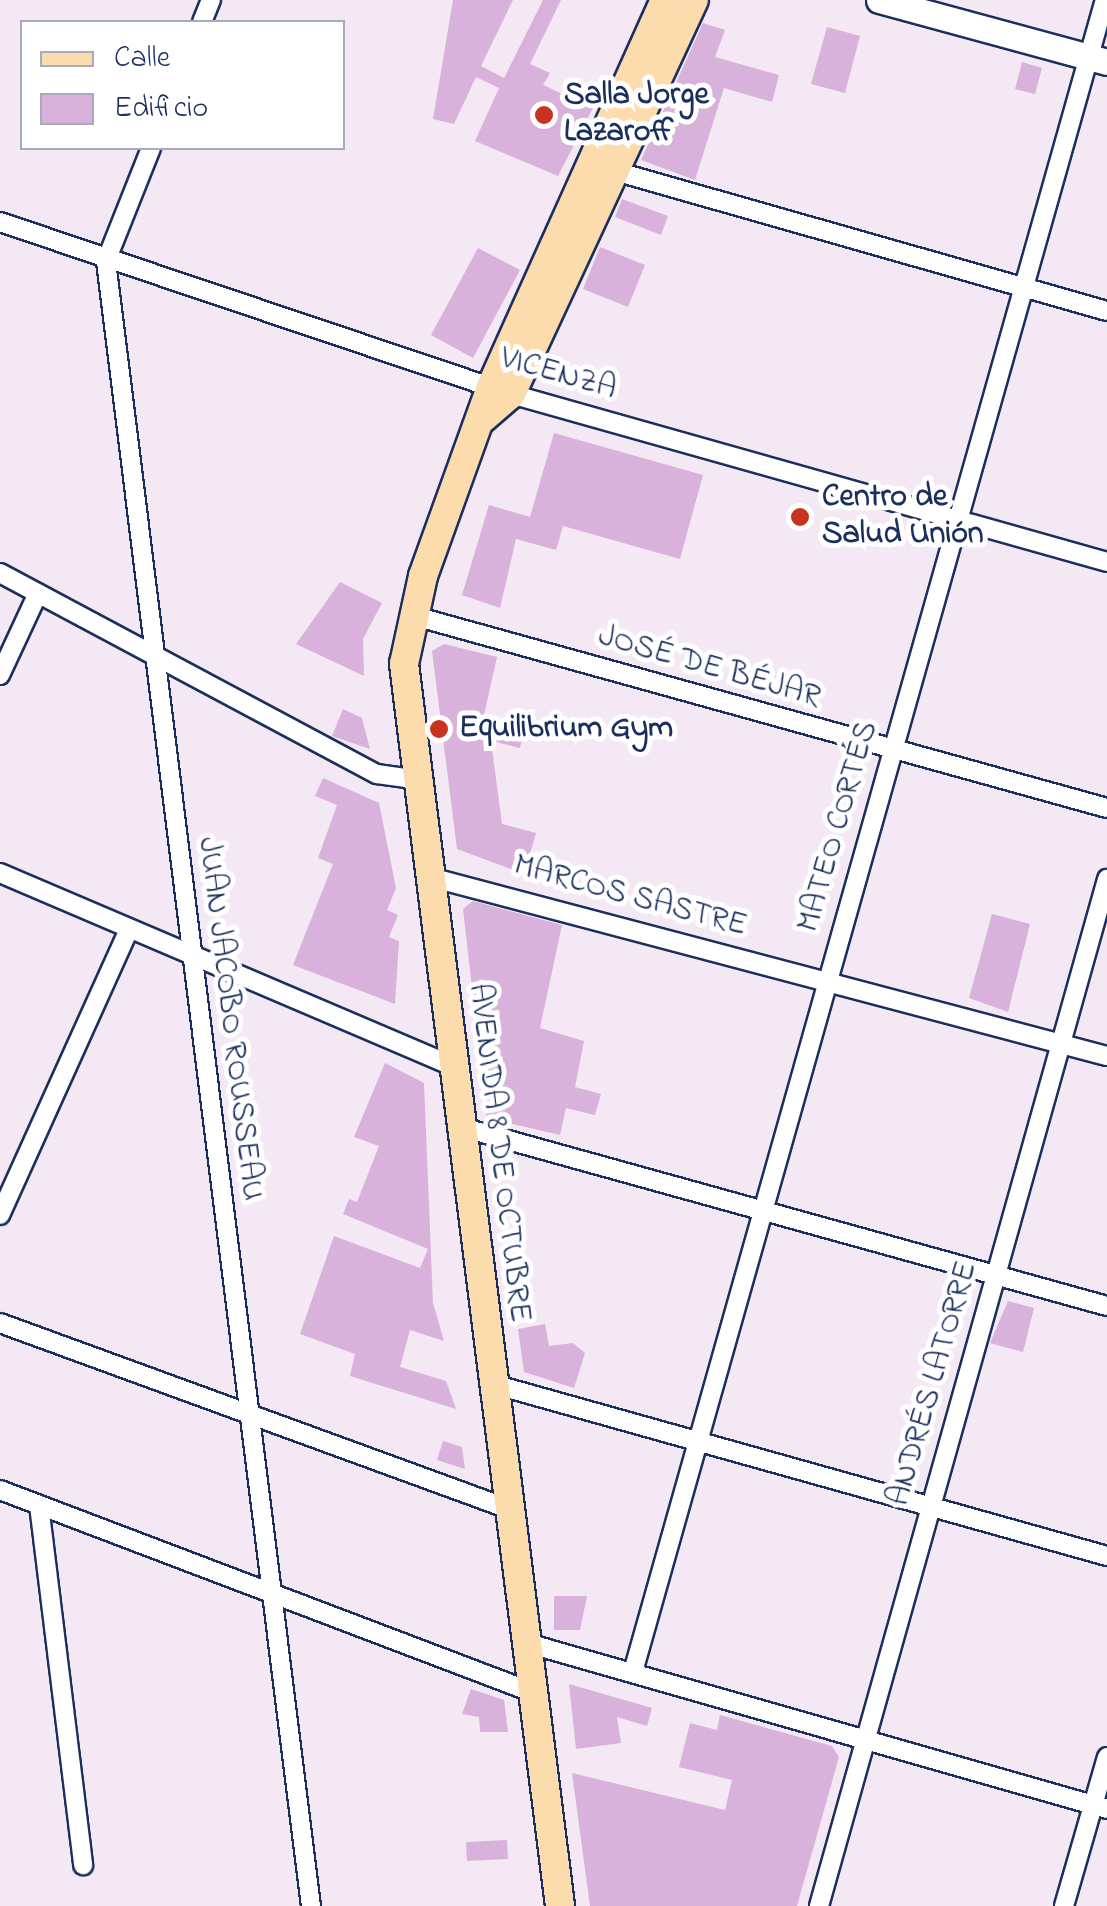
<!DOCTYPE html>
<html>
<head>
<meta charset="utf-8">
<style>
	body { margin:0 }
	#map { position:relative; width:1107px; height:1906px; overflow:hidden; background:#f3e8f4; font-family:"Indie Flower",sans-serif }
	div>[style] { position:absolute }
	.building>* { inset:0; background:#d8b2da }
	.roads { filter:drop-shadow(2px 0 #1b2f5e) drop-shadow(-2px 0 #1b2f5e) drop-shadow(0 2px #1b2f5e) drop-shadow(0 -2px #1b2f5e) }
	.street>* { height:18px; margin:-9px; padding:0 9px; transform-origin:9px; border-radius:9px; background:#fff }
	.secondary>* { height:25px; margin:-12.5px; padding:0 12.5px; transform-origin:12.5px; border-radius:12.5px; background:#fff }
	.primary>* { height:28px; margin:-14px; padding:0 14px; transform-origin:14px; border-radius:14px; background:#fcdcac }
	.dots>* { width:28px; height:28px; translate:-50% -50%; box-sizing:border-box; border:5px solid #fff; border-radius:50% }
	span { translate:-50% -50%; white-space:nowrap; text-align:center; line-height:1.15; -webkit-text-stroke:10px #fff; paint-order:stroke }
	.poi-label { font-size:32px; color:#1b2f5e; font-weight:700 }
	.left { translate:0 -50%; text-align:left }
	.street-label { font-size:32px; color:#1b2f5e }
	.legend { position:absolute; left:20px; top:20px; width:325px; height:130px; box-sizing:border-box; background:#fff; border:2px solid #a4acbf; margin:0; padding:12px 18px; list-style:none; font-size:30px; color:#1b2f5e }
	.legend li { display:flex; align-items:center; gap:20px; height:50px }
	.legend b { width:50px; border:2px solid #a4acbf }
</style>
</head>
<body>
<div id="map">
	<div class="building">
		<i style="clip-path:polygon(453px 0,513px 0,481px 66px,504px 78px,543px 0,561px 0,530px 64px,550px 73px,543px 85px,593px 108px,558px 176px,475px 141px,499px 88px,476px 77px,454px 124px,433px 119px)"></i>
		<i style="clip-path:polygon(703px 23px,725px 30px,715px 57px,779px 75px,772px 102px,724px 88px,695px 180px,641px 160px)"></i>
		<i style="clip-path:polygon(827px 27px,860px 36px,845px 93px,811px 84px)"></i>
		<i style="clip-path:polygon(1022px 62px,1042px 68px,1035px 94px,1015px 89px)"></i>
		<i style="clip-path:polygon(622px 199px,668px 216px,661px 235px,615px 217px)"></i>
		<i style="clip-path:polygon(600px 247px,645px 265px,628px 307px,583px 289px)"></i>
		<i style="clip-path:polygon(478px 248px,520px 270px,473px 358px,431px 335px)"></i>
		<i style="clip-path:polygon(554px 433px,703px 475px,680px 559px,563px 526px,556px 550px,516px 539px,500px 608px,462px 595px,489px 505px,530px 517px)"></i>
		<i style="clip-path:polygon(340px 582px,382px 603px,363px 639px,364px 676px,296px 644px)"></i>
		<i style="clip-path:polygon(444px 644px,497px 657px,482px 724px,523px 735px,520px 748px,491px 741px,502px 824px,536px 833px,524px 874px,457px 849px,432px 651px)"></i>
		<i style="clip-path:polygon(343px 709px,362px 718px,370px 749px,332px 736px)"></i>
		<i style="clip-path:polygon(323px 778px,379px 803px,396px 888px,387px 910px,398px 915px,389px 937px,399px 941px,395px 1004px,293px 965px,333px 864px,318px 858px,337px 805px,315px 796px)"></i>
		<i style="clip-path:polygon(473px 901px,562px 925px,540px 1028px,584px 1041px,575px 1087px,601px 1094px,595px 1115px,566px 1108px,560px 1135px,487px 1118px,463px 909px)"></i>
		<i style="clip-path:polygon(992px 914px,1030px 924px,1008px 1012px,969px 998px)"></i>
		<i style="clip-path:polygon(385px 1063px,424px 1083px,433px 1303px,444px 1341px,410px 1330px,400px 1367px,446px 1381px,456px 1409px,350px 1376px,355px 1354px,300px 1334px,334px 1236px,420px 1268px,428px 1249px,343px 1214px,349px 1199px,357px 1202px,379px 1146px,354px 1137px)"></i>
		<i style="clip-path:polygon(1008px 1301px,1034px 1308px,1023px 1352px,990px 1343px)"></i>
		<i style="clip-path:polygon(545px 1324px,549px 1346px,573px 1343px,585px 1353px,574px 1388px,524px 1372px,518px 1329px)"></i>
		<i style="clip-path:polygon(443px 1441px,462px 1447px,465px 1469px,437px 1460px)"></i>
		<i style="clip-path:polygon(554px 1596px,587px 1596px,580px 1630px,554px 1630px)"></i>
		<i style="clip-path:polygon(569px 1684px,652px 1708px,647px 1726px,617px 1717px,621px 1743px,576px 1749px)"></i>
		<i style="clip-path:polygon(471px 1689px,504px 1700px,508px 1732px,480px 1732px,479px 1717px,462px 1714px)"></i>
		<i style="clip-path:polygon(720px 1715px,832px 1746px,839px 1757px,797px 1906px,590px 1906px,572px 1773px,725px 1810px,732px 1780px,679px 1767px,690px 1723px,717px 1730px)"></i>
		<i style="clip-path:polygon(507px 1840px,508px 1859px,467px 1861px,466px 1842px)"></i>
	</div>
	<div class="roads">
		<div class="street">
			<i style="left:202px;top:22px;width:24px;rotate:-68deg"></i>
			<i style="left:151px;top:148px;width:122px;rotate:111.7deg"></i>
			<i style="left:106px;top:261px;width:1658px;rotate:82.9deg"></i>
			<i style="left:618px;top:172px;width:508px;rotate:15.87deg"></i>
			<i style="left:0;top:222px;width:539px;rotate:18.6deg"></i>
			<i style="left:511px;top:394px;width:619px;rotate:15.74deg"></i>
			<i style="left:0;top:573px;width:427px;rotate:28.1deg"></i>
			<i style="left:377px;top:774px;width:37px;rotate:8deg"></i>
			<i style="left:411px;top:615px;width:722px;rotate:15.5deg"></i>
			<i style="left:0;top:675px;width:90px;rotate:-65.1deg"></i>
			<i style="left:0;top:873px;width:491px;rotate:23.1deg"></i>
			<i style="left:426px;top:876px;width:704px;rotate:14.81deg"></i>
			<i style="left:461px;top:1127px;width:670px;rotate:15.49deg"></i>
			<i style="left:0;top:1215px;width:314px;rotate:-65.7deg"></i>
			<i style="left:0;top:1323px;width:542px;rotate:20.07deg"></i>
			<i style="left:493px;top:1384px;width:638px;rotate:15.65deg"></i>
			<i style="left:0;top:1490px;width:571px;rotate:20.81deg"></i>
			<i style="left:39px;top:1505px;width:363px;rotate:83deg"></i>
			<i style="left:527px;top:1643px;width:603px;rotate:15.97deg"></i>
			<i style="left:633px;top:1672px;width:1737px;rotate:-74.24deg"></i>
			<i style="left:819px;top:1906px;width:1067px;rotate:-74.33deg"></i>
			<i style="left:1064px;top:1906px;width:155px;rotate:-73.9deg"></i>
		</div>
		<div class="secondary">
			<i style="left:879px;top:0;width:236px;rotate:15.2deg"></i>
		</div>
		<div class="primary">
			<i style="left:482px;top:419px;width:38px;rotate:-41deg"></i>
			<i style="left:511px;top:394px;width:434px;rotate:-65.1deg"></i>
			<i style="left:560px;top:1906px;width:1252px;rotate:-97.16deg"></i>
			<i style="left:404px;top:664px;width:90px;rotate:-77.8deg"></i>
			<i style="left:423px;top:576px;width:201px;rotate:-70.2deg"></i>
			<i style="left:491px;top:387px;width:424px;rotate:-65.8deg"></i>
		</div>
	</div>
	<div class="dots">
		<i style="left:544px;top:115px;background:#c8321e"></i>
		<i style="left:800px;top:517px;background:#c8321e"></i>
		<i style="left:439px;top:729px;background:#c8321e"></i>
	</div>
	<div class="poi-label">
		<span class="left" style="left:564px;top:115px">Salla Jorge<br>Lazaroff</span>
		<span class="left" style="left:822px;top:517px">Centro de<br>Salud Unión</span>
		<span class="left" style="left:459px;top:729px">Equilibrium Gym</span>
	</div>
	<div class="street-label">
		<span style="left:558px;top:375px;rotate:16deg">VICENZA</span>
		<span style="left:709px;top:668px;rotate:16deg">JOSÉ DE BÉJAR</span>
		<span style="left:839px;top:827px;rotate:-74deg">MATEO CORTÉS</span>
		<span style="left:630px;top:897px;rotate:15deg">MARCOS SASTRE</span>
		<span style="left:229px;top:1019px;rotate:83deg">JUAN JACOBO ROUSSEAU</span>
		<span style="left:498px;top:1153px;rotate:83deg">AVENIDA 8 DE OCTUBRE</span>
		<span style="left:934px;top:1384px;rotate:-74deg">ANDRÉS LATORRE</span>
	</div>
	<ul class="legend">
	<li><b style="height:12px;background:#fcdcac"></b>Calle</li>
	<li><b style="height:28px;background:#d8b2da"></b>Edificio</li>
	</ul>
</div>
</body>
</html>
